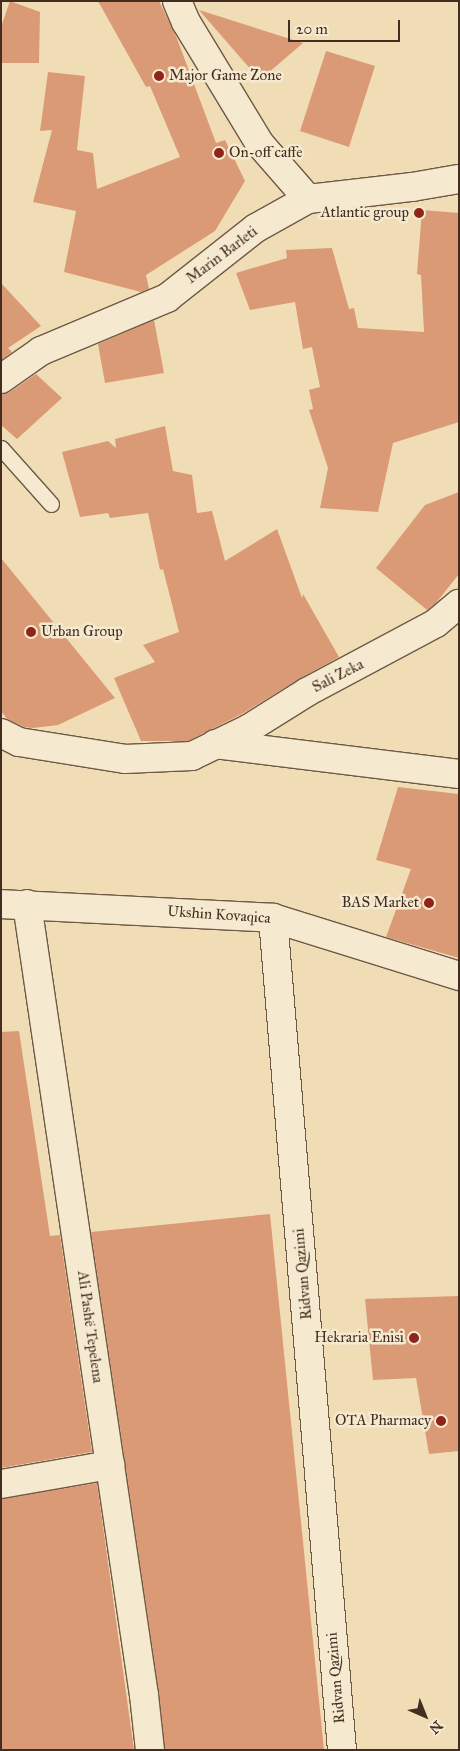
<!DOCTYPE html>
<html>
<head>
<meta charset="utf-8">
<style>
	body { margin:0 }
	#map { position:relative; width:460px; height:1751px; overflow:hidden; background:#f0ddb6; font-family:"IM FELL Great Primer",serif }
	div>[style] { position:absolute }
	.building>* { inset:0; background:#da9a75 }
	.roads { filter:drop-shadow(1px 0 #6e5946) drop-shadow(-1px 0 #6e5946) drop-shadow(0 1px #6e5946) drop-shadow(0 -1px #6e5946) }
	.service>* { height:15px; margin:-7.5px; padding:0 7.5px; transform-origin:7.5px; border-radius:7.5px; background:#f5e9d0 }
	.minor>* { height:28px; margin:-14px; padding:0 14px; transform-origin:14px; border-radius:14px; background:#f5e9d0 }
	.tertiary>* { height:28px; margin:-14px; padding:0 14px; transform-origin:14px; border-radius:14px; background:#f5e9d0 }
	.dots>* { width:14px; height:14px; translate:-50% -50%; box-sizing:border-box; border:2px solid #f5e9d0; border-radius:50% }
	span { translate:-50% -50%; white-space:nowrap; text-align:center; line-height:1.15; -webkit-text-stroke:5px #f5e9d0; paint-order:stroke }
	.poi-label { font-size:15px; color:#422d20 }
	.left { translate:0 -50%; text-align:left }
	.right { translate:-100% -50%; text-align:right }
	.street-label { font-size:15px; color:#422d20 }
	.frame { position:absolute; inset:0; border:2px solid #422d20; pointer-events:none }
	.north { position:absolute; left:400px; top:1691px; width:50px; height:50px; -webkit-text-stroke:4px #f5e9d0; paint-order:stroke; rotate:136deg; font-size:14px; font-weight:700; line-height:20px; text-align:center; color:#422d20 }
	.north::after { content:''; display:block; margin:auto; width:18px; height:22px; background:#422d20; clip-path:polygon(50% 0,100% 100%,50% 72%,0 100%) }
	.scale { position:absolute; left:288px; top:20px; width:112px; height:22px; box-sizing:border-box; border:2px solid #422d20; border-top:0; padding-left:6px; font-size:15px; line-height:18px; white-space:nowrap; color:#422d20; -webkit-text-stroke:4px #f5e9d0; paint-order:stroke }
</style>
</head>
<body>
<div id="map">
	<div class="building">
		<i style="clip-path:polygon(10px 1px,40px 12px,39px 63px,1px 63px,1px 27px)"></i>
		<i style="clip-path:polygon(98px 1px,159px 1px,176px 36px,216px 143px,225px 140px,245px 181px,215px 231px,146px 275px,149px 289px,141px 292px,64px 272px,76px 211px,33px 202px,52px 130px,40px 131px,48px 72px,85px 76px,77px 150px,93px 153px,97px 189px,180px 157px,150px 86px,146px 87px)"></i>
		<i style="clip-path:polygon(199px 10px,303px 43px,260px 80px)"></i>
		<i style="clip-path:polygon(326px 51px,375px 66px,349px 147px,300px 131px)"></i>
		<i style="clip-path:polygon(422px 210px,459px 213px,459px 422px,393px 443px,378px 512px,320px 508px,328px 468px,309px 410px,313px 409px,309px 390px,320px 387px,312px 347px,303px 349px,295px 302px,250px 310px,236px 273px,287px 258px,286px 250px,332px 248px,349px 309px,354px 308px,358px 328px,424px 332px,421px 275px,417px 274px)"></i>
		<i style="clip-path:polygon(1px 283px,41px 326px,8px 348px,12px 352px,1px 360px)"></i>
		<i style="clip-path:polygon(154px 320px,164px 373px,105px 383px,98px 344px)"></i>
		<i style="clip-path:polygon(36px 374px,62px 398px,17px 439px,1px 425px,1px 394px,10px 392px)"></i>
		<i style="clip-path:polygon(165px 426px,173px 471px,192px 475px,197px 513px,212px 511px,225px 561px,277px 529px,302px 598px,303px 594px,339px 657px,299px 679px,240px 715px,188px 741px,141px 741px,114px 678px,155px 662px,143px 645px,179px 632px,163px 569px,160px 570px,148px 513px,110px 518px,108px 513px,80px 517px,62px 452px,108px 441px,116px 448px,115px 439px)"></i>
		<i style="clip-path:polygon(459px 492px,459px 574px,436px 603px,427px 610px,376px 568px,425px 505px)"></i>
		<i style="clip-path:polygon(1px 558px,115px 698px,58px 725px,33px 728px,24px 727px,7px 719px,1px 711px)"></i>
		<i style="clip-path:polygon(398px 787px,459px 794px,459px 958px,386px 937px,411px 869px,376px 860px)"></i>
		<i style="clip-path:polygon(19px 1031px,50px 1236px,60px 1235px,92px 1452px,1px 1468px,1px 1032px)"></i>
		<i style="clip-path:polygon(270px 1214px,324px 1750px,165px 1750px,159px 1693px,91px 1232px)"></i>
		<i style="clip-path:polygon(459px 1296px,459px 1451px,429px 1454px,416px 1378px,373px 1380px,365px 1299px)"></i>
		<i style="clip-path:polygon(97px 1483px,134px 1750px,1px 1750px,1px 1499px)"></i>
	</div>
	<div class="roads">
		<div class="service">
			<i style="left:1px;top:448px;width:75px;rotate:48.2deg"></i>
		</div>
		<div class="minor">
			<i style="left:177px;top:1px;width:23px;rotate:67deg"></i>
			<i style="left:186px;top:22px;width:143px;rotate:58.8deg"></i>
			<i style="left:260px;top:144px;width:73px;rotate:48.9deg"></i>
			<i style="left:1px;top:379px;width:49px;rotate:-35deg"></i>
			<i style="left:41px;top:351px;width:137px;rotate:-22.8deg"></i>
			<i style="left:167px;top:298px;width:113px;rotate:-38.2deg"></i>
			<i style="left:256px;top:228px;width:60px;rotate:-29.1deg"></i>
			<i style="left:308px;top:199px;width:105px;rotate:-6.6deg"></i>
			<i style="left:412px;top:187px;width:48px;rotate:-9.7deg"></i>
			<i style="left:1px;top:733px;width:20px;rotate:27deg"></i>
			<i style="left:19px;top:742px;width:107px;rotate:9.1deg"></i>
			<i style="left:125px;top:759px;width:67px;rotate:-2.6deg"></i>
			<i style="left:192px;top:756px;width:62px;rotate:-25.7deg"></i>
			<i style="left:248px;top:729px;width:70px;rotate:-32.1deg"></i>
			<i style="left:307px;top:692px;width:146px;rotate:-28.1deg"></i>
			<i style="left:436px;top:623px;width:30px;rotate:-40deg"></i>
			<i style="left:215px;top:744px;width:246px;rotate:7deg"></i>
			<i style="left:27px;top:904px;width:800px;rotate:81.59deg"></i>
			<i style="left:144px;top:1695px;width:55px;rotate:83.8deg"></i>
			<i style="left:273px;top:918px;width:835px;rotate:85.26deg"></i>
			<i style="left:1px;top:1484px;width:111px;rotate:-9.9deg"></i>
		</div>
		<div class="tertiary">
			<i style="left:1px;top:904px;width:272px;rotate:2.9deg"></i>
			<i style="left:273px;top:918px;width:195px;rotate:17.3deg"></i>
		</div>
	</div>
	<div class="dots">
		<i style="left:159px;top:76px;background:#8f2418"></i>
		<i style="left:219px;top:153px;background:#8f2418"></i>
		<i style="left:419px;top:213px;background:#8f2418"></i>
		<i style="left:31px;top:632px;background:#8f2418"></i>
		<i style="left:429px;top:903px;background:#8f2418"></i>
		<i style="left:414px;top:1338px;background:#8f2418"></i>
		<i style="left:441px;top:1421px;background:#8f2418"></i>
	</div>
	<div class="poi-label">
		<span class="left" style="left:169px;top:76px">Major Game Zone</span>
		<span class="left" style="left:229px;top:153px">On-off caffe</span>
		<span class="right" style="left:409px;top:213px">Atlantic group</span>
		<span class="left" style="left:41px;top:632px">Urban Group</span>
		<span class="right" style="left:419px;top:903px">BAS Market</span>
		<span class="right" style="left:404px;top:1338px">Hekraria Enisi</span>
		<span class="right" style="left:431px;top:1421px">OTA Pharmacy</span>
	</div>
	<div class="street-label">
		<span style="left:222px;top:255px;rotate:-37deg">Marin Barleti</span>
		<span style="left:338px;top:676px;rotate:-27deg">Sali Zeka</span>
		<span style="left:219px;top:915px;rotate:4deg">Ukshin Kovaqica</span>
		<span style="left:303px;top:1274px;rotate:-95deg">Ridvan Qazimi</span>
		<span style="left:90px;top:1327px;rotate:82deg">Ali Pashë Tepelena</span>
		<span style="left:336px;top:1678px;rotate:-95deg">Ridvan Qazimi</span>
	</div>
	<div class="frame"></div>
	<div class="north">N</div>
	<div class="scale">20 m</div>
</div>
</body>
</html>
